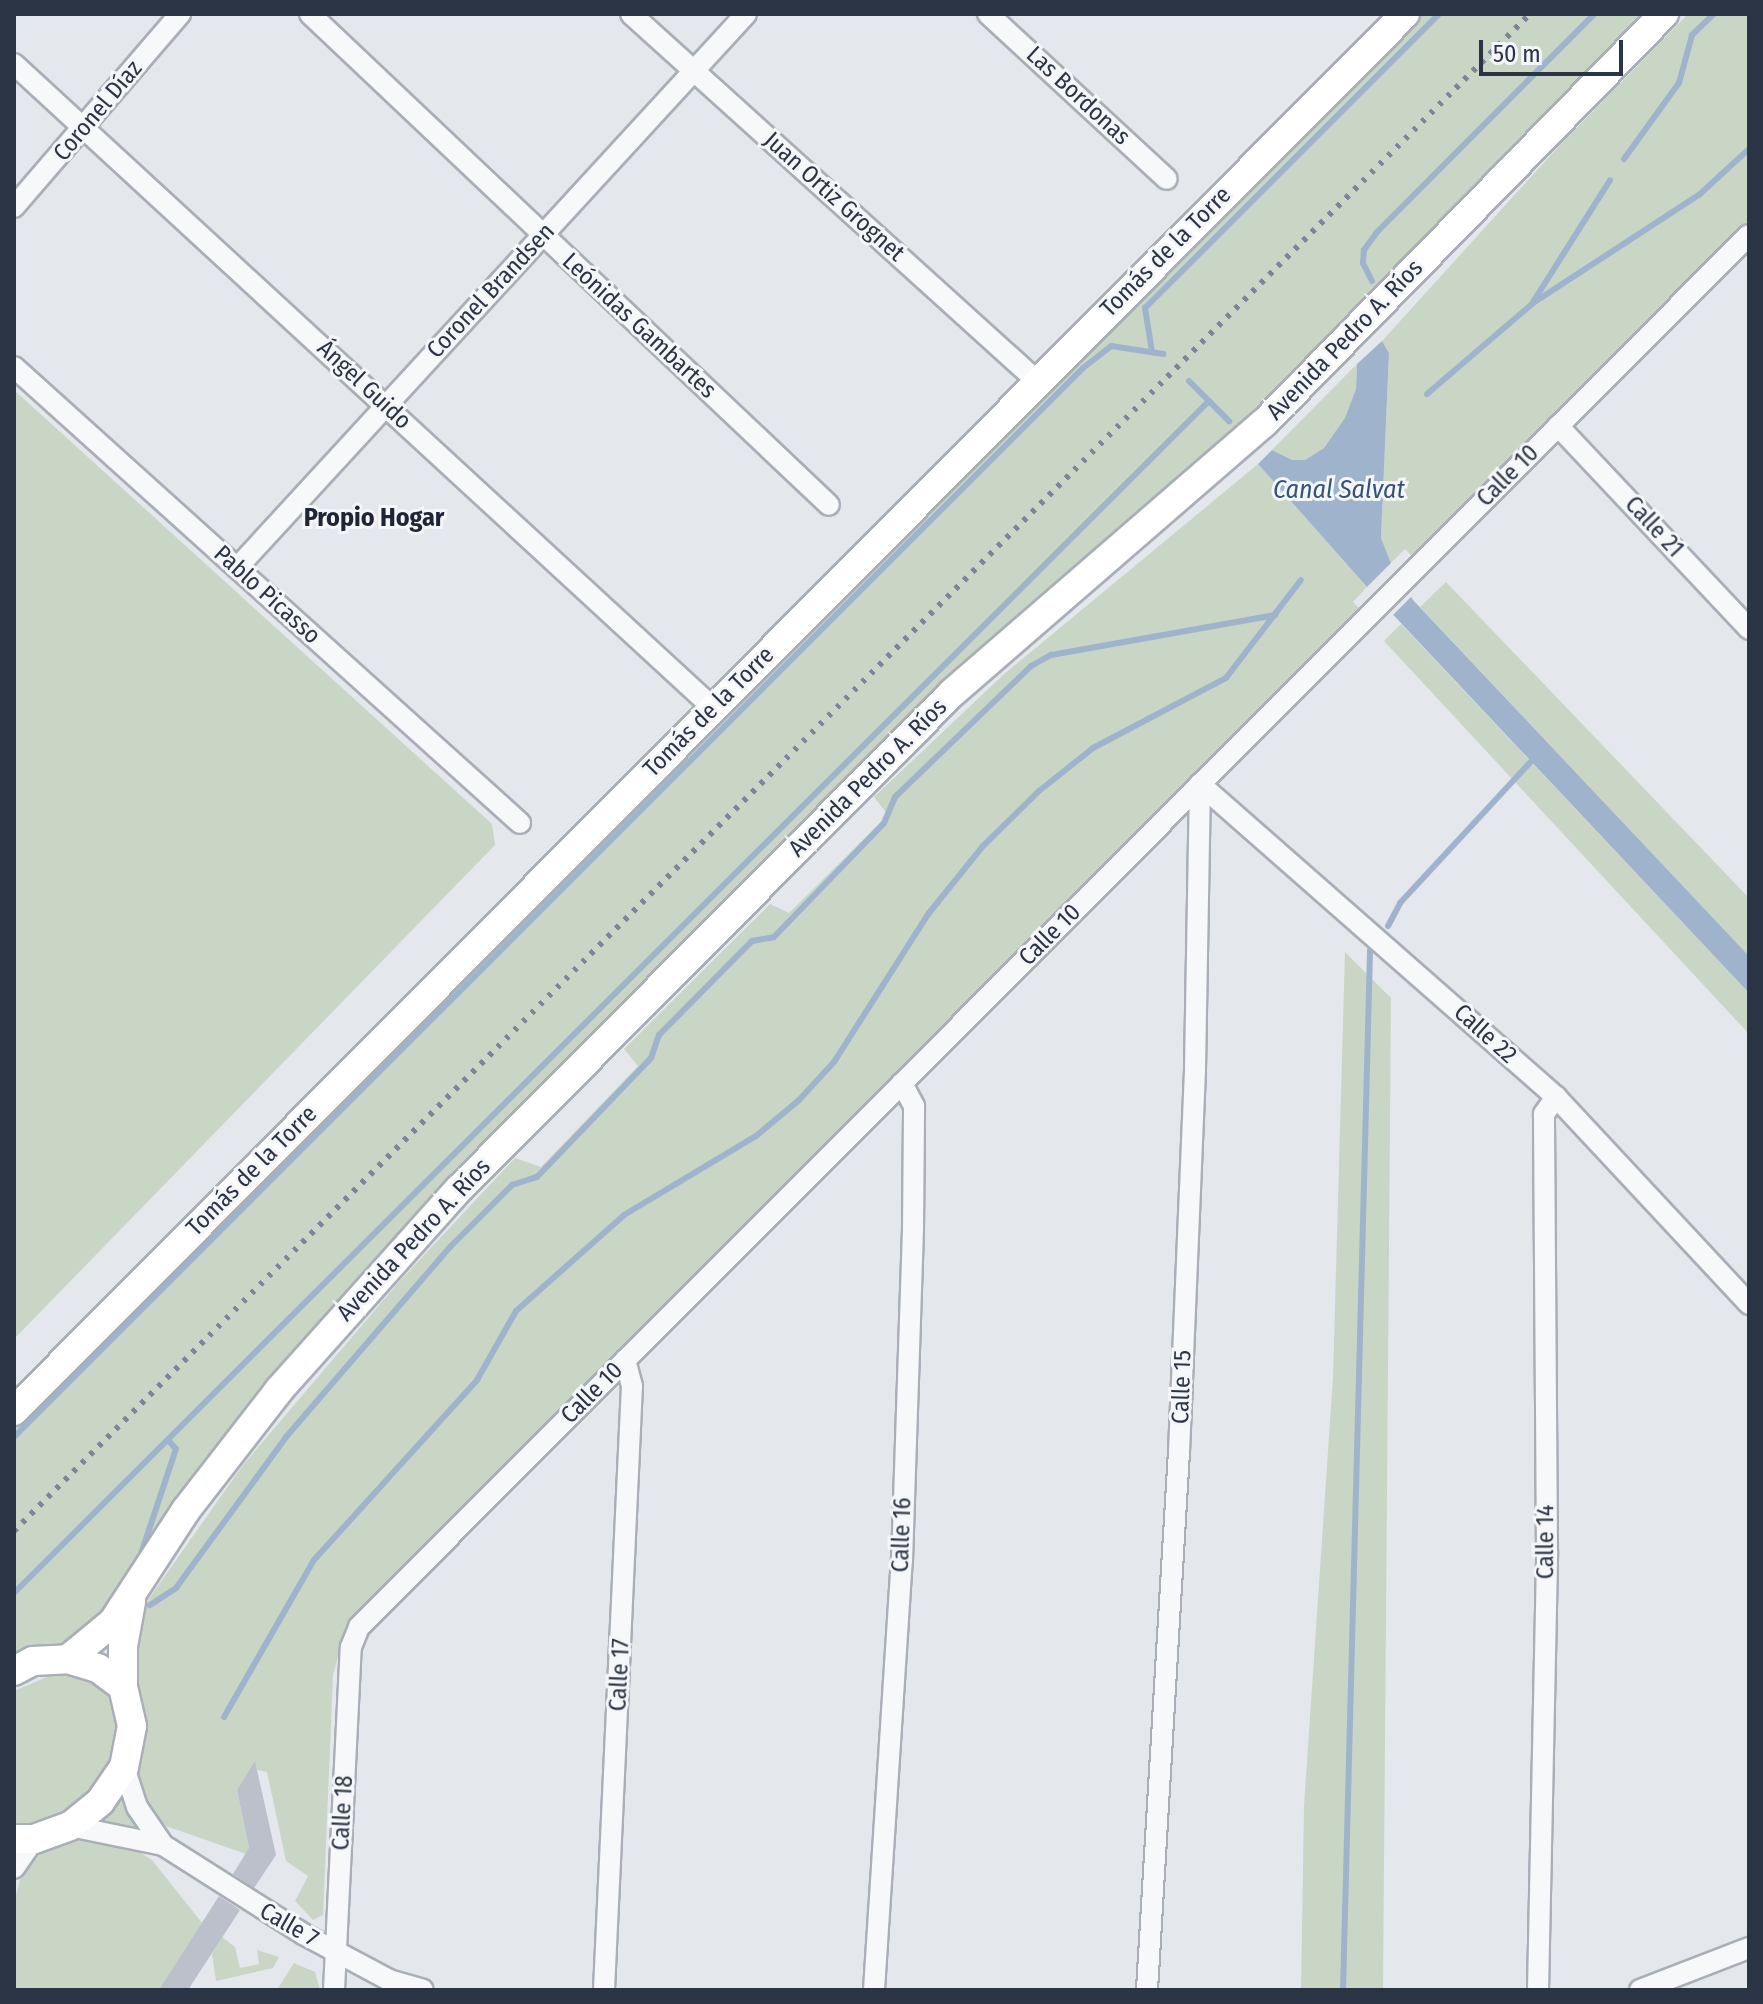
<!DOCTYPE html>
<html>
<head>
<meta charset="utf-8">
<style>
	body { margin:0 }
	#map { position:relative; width:1763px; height:2004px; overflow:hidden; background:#e4e7ec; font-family:"Fira Sans Condensed",sans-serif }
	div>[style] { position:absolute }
	.green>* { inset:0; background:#c9d6c5 }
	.water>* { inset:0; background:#9fb4cc }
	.pier>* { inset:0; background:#e4e7ec }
	.stream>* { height:6px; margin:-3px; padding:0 3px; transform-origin:3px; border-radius:3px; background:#9fb4cc }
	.building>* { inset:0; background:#bbc0ca }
	.roads { filter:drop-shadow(2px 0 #a9aeb7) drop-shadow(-2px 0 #a9aeb7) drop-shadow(0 2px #a9aeb7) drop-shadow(0 -2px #a9aeb7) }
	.street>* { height:20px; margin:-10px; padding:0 10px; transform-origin:10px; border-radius:10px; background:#f7f8fa }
	.secondary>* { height:28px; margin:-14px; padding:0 14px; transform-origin:14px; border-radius:14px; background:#fff }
	.rail>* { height:6px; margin-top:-3px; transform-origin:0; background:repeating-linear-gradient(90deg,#7d8696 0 4px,transparent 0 12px) }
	span { translate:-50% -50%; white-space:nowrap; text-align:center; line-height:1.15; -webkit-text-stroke:6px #f4f6f9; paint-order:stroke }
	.street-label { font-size:24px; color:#2b3445 }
	.water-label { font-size:26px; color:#34527a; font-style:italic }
	.neighbourhood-label { font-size:26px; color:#1d2536; font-weight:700 }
	.frame { position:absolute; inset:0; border:16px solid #2b3445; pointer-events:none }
	.scale { position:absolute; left:1479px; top:40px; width:144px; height:36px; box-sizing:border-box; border:4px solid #2b3445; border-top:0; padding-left:10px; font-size:24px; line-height:28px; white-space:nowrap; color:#2b3445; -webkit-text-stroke:6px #f4f6f9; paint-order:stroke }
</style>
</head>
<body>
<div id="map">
	<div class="green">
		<i style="clip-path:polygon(1405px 14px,1664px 14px,1264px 423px,1086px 573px,347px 1311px,101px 1636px,14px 1671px,14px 1411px)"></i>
		<i style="clip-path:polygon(1688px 14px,1749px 14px,1749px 226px,1414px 558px,1405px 549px,1391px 563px,1381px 538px,1389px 353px,1382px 341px,1559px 146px)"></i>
		<i style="clip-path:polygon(1357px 364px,1356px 389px,1345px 419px,1324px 448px,1305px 460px,1292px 460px,1272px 450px)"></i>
		<i style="clip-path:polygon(14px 390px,492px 824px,495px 845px,14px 1339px)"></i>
		<i style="clip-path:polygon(1258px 464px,1367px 587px,1353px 602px,1360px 609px,346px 1628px,333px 1675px,323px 1915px,313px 1920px,295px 1901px,308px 1876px,286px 1861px,267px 1772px,257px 1770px,255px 1762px,237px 1790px,249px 1848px,246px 1854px,166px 1826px,148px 1807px,138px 1779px,146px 1717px,132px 1660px,143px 1607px,243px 1465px,398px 1283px,515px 1158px,541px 1167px,638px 1066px,624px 1049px,770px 904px,789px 913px,888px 815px,874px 797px,1003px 675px)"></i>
		<i style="clip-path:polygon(1446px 582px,1749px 898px,1749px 956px,1420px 607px)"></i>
		<i style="clip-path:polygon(1401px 624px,1749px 993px,1749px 1034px,1384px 641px)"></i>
		<i style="clip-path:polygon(1345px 952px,1391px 998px,1383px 1990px,1301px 1990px,1304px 1806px,1333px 1377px)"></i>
		<i style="clip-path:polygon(56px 1673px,91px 1677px,105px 1687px,119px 1722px,117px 1747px,94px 1790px,68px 1812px,38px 1825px,14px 1827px,14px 1691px)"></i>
		<i style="clip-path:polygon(121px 1791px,142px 1829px,141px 1832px,102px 1821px)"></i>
		<i style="clip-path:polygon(87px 1839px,123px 1842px,152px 1860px,202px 1923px,163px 1990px,14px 1990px,14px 1903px,20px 1880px,43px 1850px)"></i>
		<i style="clip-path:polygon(222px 1937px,235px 1947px,240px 1968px,259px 1964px,257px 1950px,279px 1957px,273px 1968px,216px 1981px,212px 1954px)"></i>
		<i style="clip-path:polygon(294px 1963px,315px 1972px,320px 1990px,277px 1990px)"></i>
	</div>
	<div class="water">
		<i style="clip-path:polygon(1382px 341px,1389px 353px,1381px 538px,1391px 563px,1413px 600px,1749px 956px,1749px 993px,1367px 587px,1258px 464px,1272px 450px,1292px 460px,1305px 460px,1324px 448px,1345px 418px,1356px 389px,1357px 364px)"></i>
	</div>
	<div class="pier">
		<i style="clip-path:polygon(1394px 560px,1414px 594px,1390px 618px,1364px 590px)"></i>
	</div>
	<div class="stream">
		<i style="left:1624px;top:159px;width:94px;rotate:-54.1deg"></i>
		<i style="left:1679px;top:83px;width:50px;rotate:-74.8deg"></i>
		<i style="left:1692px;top:35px;width:30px;rotate:-44deg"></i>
		<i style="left:1372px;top:281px;width:20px;rotate:-117deg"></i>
		<i style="left:1363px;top:263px;width:13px;rotate:-86deg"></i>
		<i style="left:1364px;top:250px;width:22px;rotate:-54deg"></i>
		<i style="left:1377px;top:232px;width:308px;rotate:-45.1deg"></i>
		<i style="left:1533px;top:302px;width:144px;rotate:-57.7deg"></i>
		<i style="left:1152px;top:352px;width:45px;rotate:-99deg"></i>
		<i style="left:1145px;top:308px;width:416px;rotate:-45deg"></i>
		<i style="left:1189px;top:381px;width:57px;rotate:45deg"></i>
		<i style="left:1427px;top:394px;width:140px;rotate:-40.6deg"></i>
		<i style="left:1533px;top:303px;width:199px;rotate:-33.1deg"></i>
		<i style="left:1700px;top:194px;width:67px;rotate:-42.6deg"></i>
		<i style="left:1388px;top:926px;width:26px;rotate:-62deg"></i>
		<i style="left:1400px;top:903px;width:202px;rotate:-47.2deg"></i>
		<i style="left:14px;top:1437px;width:1512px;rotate:-45deg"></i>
		<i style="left:1083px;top:368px;width:36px;rotate:-38deg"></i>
		<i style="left:1111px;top:346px;width:53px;rotate:8.7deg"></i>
		<i style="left:139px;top:1560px;width:117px;rotate:-71.6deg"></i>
		<i style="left:176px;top:1449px;width:12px;rotate:-132deg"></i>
		<i style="left:14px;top:1593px;width:1688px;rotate:-44.93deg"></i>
		<i style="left:150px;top:1605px;width:31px;rotate:-33deg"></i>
		<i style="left:176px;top:1588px;width:187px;rotate:-53.9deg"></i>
		<i style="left:286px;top:1437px;width:251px;rotate:-49.2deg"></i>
		<i style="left:450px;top:1247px;width:88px;rotate:-45deg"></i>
		<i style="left:512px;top:1185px;width:26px;rotate:-18deg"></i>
		<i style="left:537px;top:1177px;width:165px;rotate:-46.2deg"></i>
		<i style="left:651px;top:1058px;width:24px;rotate:-71deg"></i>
		<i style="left:659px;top:1035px;width:132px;rotate:-45.3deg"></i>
		<i style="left:752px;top:941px;width:22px;rotate:-10deg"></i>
		<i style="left:774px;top:937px;width:158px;rotate:-46deg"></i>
		<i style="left:884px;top:823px;width:28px;rotate:-67deg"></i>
		<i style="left:895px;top:797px;width:189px;rotate:-43.9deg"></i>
		<i style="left:1031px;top:666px;width:23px;rotate:-29deg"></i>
		<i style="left:1051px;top:655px;width:228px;rotate:-10.1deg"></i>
		<i style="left:224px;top:1717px;width:181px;rotate:-60.2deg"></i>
		<i style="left:314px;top:1560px;width:243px;rotate:-47.8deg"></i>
		<i style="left:477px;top:1380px;width:79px;rotate:-60.5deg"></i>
		<i style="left:516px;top:1311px;width:144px;rotate:-41.6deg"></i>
		<i style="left:624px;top:1215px;width:154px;rotate:-30.9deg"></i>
		<i style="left:756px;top:1136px;width:56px;rotate:-39.9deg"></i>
		<i style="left:799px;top:1100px;width:52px;rotate:-47.4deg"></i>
		<i style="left:834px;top:1062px;width:177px;rotate:-57.5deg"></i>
		<i style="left:929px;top:913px;width:85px;rotate:-51.2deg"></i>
		<i style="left:982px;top:847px;width:80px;rotate:-44.5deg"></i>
		<i style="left:1039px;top:791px;width:69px;rotate:-38.5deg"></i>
		<i style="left:1093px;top:748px;width:150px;rotate:-27.8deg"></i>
		<i style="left:1226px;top:678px;width:123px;rotate:-52.6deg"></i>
		<i style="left:1343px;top:1990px;width:1040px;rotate:-88.51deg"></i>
	</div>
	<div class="building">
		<i style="clip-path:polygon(255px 1761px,276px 1855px,254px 1888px,233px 1874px,249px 1848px,237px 1790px)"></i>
		<i style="clip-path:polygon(219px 1896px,240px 1910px,188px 1990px,159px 1990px)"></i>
	</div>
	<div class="roads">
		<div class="street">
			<i style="left:310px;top:14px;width:714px;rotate:43.41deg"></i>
			<i style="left:631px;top:14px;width:547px;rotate:42.11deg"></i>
			<i style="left:988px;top:14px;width:243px;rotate:42.7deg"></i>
			<i style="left:14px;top:64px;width:950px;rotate:42.65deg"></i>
			<i style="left:14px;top:207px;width:255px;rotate:-49.3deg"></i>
			<i style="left:14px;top:367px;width:681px;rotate:42.02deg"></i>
			<i style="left:1558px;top:426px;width:279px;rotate:46.7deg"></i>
			<i style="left:237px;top:568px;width:752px;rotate:-47.42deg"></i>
			<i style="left:1200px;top:784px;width:474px;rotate:41.3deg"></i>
			<i style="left:1556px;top:1097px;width:283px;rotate:47deg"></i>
			<i style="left:124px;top:1767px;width:42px;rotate:72deg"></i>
			<i style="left:137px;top:1807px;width:46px;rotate:55.6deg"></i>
			<i style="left:70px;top:1826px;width:95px;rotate:11.5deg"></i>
			<i style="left:163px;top:1845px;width:166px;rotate:32.4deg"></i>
			<i style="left:303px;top:1934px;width:98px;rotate:28.1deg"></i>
			<i style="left:389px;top:1980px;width:35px;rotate:16deg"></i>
			<i style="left:14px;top:1868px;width:35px;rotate:-55deg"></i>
			<i style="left:334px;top:1990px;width:343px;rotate:-87.2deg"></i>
			<i style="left:351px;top:1647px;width:22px;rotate:-68deg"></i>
			<i style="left:359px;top:1627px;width:1967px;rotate:-45.04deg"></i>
			<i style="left:604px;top:1990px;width:605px;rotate:-87.35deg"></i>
			<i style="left:632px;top:1386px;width:27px;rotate:-105deg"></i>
			<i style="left:874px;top:1990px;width:430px;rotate:-86.3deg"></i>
			<i style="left:902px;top:1561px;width:332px;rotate:-88.1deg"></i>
			<i style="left:913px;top:1229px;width:123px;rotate:-89.5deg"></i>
			<i style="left:914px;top:1106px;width:26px;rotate:-118deg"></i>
			<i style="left:1147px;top:1990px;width:539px;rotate:-86.6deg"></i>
			<i style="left:1179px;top:1452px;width:383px;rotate:-87.6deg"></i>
			<i style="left:1195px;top:1069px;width:285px;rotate:-89deg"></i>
			<i style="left:1538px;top:1990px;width:439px;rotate:-88.8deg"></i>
			<i style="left:1547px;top:1551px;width:437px;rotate:-90.4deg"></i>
			<i style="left:1544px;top:1114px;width:21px;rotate:-55deg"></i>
			<i style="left:1640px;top:1990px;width:117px;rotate:-21.1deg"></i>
		</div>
		<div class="secondary">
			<i style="left:14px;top:1411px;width:1971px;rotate:-45.12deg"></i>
			<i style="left:68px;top:1659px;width:58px;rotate:-39.4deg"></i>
			<i style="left:113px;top:1622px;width:134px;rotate:-56.9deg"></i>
			<i style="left:186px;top:1510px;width:152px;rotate:-52.2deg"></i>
			<i style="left:279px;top:1390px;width:270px;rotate:-48.2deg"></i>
			<i style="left:459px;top:1189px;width:699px;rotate:-45.17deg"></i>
			<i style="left:952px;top:693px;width:413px;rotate:-40.9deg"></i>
			<i style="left:1264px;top:423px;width:572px;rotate:-45.64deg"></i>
			<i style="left:14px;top:1671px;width:21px;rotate:-28deg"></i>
			<i style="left:33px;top:1661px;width:35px;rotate:-3deg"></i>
			<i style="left:68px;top:1659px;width:31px;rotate:17deg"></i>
			<i style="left:98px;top:1668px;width:31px;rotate:37deg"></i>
			<i style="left:123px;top:1687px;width:40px;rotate:77deg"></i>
			<i style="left:132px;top:1726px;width:42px;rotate:101deg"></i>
			<i style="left:124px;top:1767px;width:42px;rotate:124.4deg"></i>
			<i style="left:100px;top:1802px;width:38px;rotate:141deg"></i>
			<i style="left:70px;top:1826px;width:38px;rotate:160deg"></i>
			<i style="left:34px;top:1839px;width:20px;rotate:180deg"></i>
			<i style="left:123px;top:1687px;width:41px;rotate:-90deg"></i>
			<i style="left:123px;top:1646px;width:45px;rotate:-79.7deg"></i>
		</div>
	</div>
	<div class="rail">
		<i style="left:14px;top:1531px;width:2145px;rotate:-45.02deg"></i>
	</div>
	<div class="street-label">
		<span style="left:1078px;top:96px;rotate:43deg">Las Bordonas</span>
		<span style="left:98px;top:111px;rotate:-50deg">Coronel Díaz</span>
		<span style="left:834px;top:197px;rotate:42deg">Juan Ortiz Grognet</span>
		<span style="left:1166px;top:252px;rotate:-45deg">Tomás de la Torre</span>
		<span style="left:491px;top:291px;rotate:-47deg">Coronel Brandsen</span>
		<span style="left:639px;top:326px;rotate:43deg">Leónidas Gambartes</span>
		<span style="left:1345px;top:340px;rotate:-46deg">Avenida Pedro A. Ríos</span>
		<span style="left:364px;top:385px;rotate:43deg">Ángel Guido</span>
		<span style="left:1508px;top:476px;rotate:-45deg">Calle 10</span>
		<span style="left:1654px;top:527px;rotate:47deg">Calle 21</span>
		<span style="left:267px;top:595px;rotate:42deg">Pablo Picasso</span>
		<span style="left:709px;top:712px;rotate:-45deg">Tomás de la Torre</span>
		<span style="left:868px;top:778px;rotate:-45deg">Avenida Pedro A. Ríos</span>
		<span style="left:1050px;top:935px;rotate:-45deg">Calle 10</span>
		<span style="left:1485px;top:1034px;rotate:42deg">Calle 22</span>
		<span style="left:252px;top:1171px;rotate:-45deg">Tomás de la Torre</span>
		<span style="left:414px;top:1240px;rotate:-47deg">Avenida Pedro A. Ríos</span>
		<span style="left:1182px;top:1387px;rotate:-88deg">Calle 15</span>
		<span style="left:592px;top:1393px;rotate:-45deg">Calle 10</span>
		<span style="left:902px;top:1535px;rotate:-88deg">Calle 16</span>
		<span style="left:1546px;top:1542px;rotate:-90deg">Calle 14</span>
		<span style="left:620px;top:1675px;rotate:-87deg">Calle 17</span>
		<span style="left:343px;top:1813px;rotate:-87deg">Calle 18</span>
		<span style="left:289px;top:1925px;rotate:30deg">Calle 7</span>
	</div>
	<div class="water-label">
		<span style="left:1339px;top:490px">Canal Salvat</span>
	</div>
	<div class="neighbourhood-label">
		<span style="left:374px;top:518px">Propio Hogar</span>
	</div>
	<div class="frame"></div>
	<div class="scale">50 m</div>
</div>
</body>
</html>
